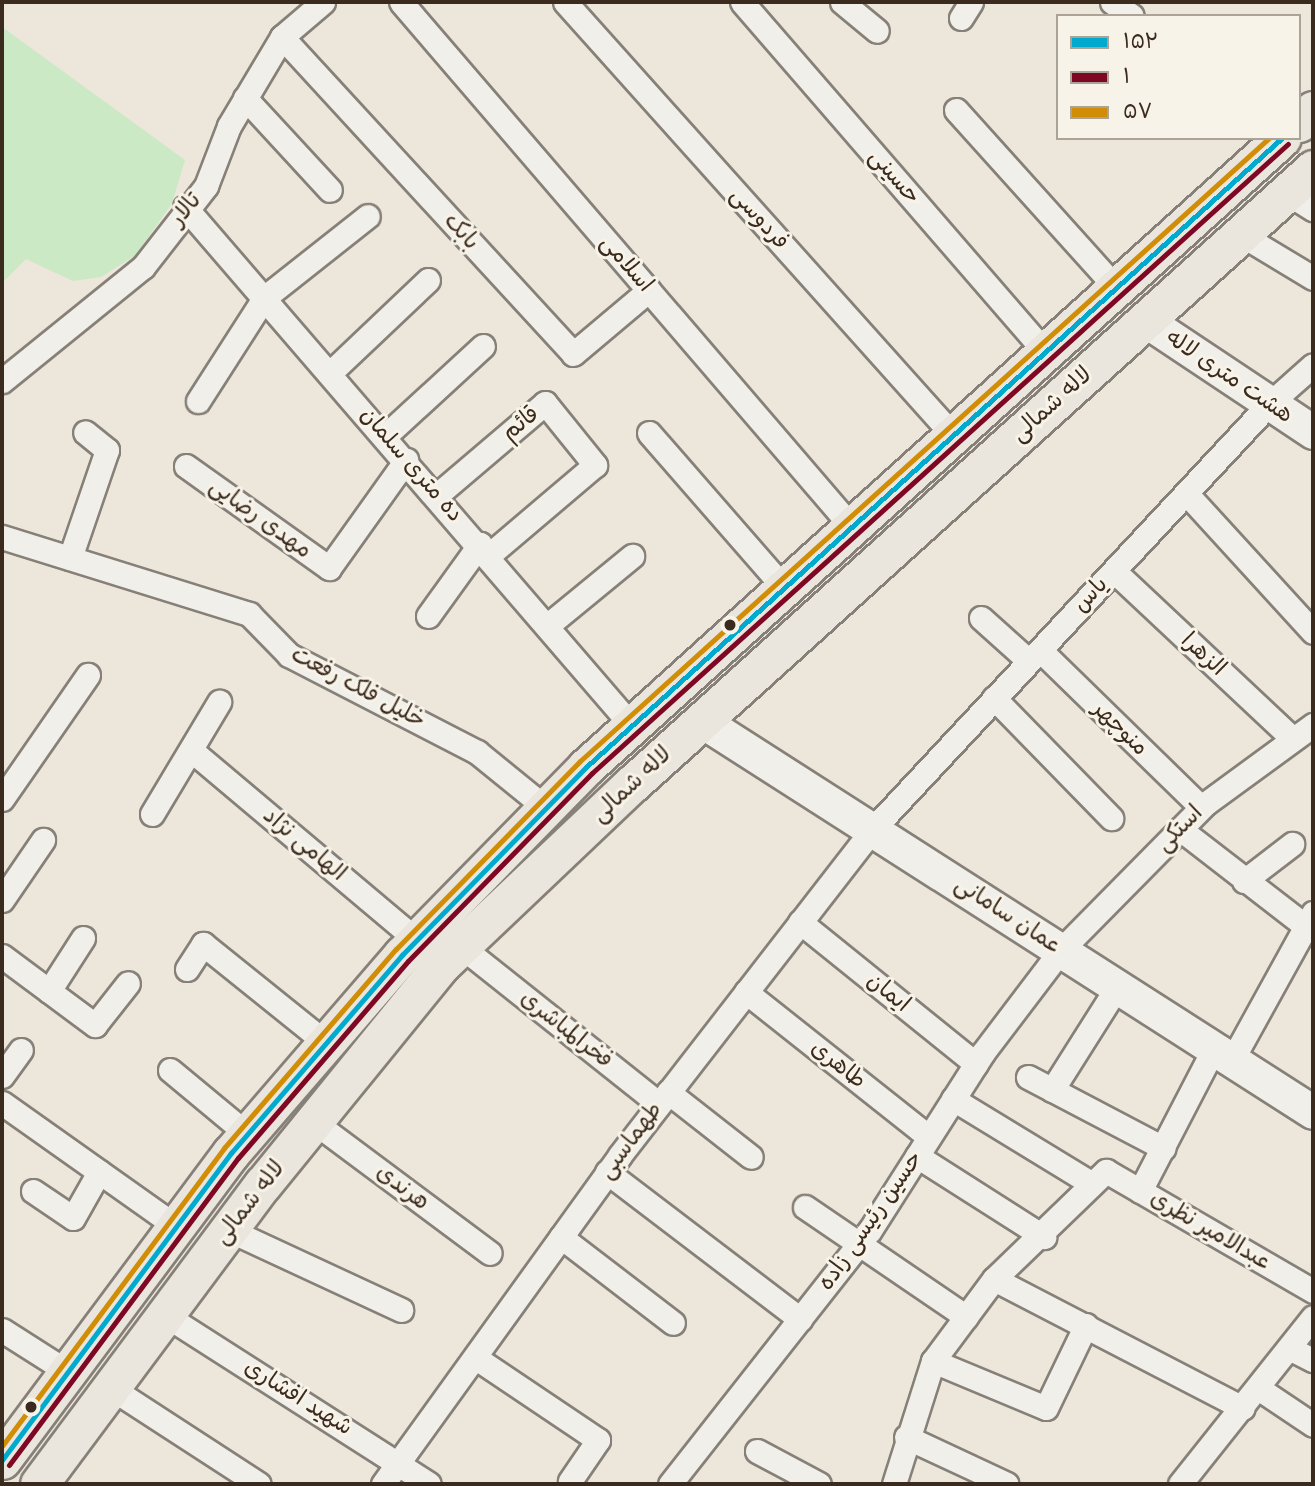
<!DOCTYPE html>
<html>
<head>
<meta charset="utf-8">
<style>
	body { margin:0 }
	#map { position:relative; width:1315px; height:1486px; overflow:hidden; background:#ede6db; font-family:Mynerve,"Playpen Sans Arabic",sans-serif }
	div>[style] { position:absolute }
	.green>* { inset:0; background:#cae9c4 }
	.roads { filter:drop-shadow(2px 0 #868078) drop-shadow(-2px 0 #868078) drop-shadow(0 2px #868078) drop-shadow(0 -2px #868078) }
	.street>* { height:23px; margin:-11.5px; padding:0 11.5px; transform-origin:11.5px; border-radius:11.5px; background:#f1efea }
	.secondary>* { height:33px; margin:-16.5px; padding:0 16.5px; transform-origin:16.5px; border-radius:16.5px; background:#f1efea }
	.primary>* { height:37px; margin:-18.5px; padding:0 18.5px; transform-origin:18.5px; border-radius:18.5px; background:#eae6dd }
	.bus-1>* { height:5px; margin:-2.5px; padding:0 2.5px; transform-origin:2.5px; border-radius:2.5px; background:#00a9ce }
	.bus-2>* { height:5px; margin:-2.5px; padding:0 2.5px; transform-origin:2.5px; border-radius:2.5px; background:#7e0724 }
	.bus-3>* { height:5px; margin:-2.5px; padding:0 2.5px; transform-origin:2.5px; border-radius:2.5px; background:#d18d06 }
	.dots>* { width:19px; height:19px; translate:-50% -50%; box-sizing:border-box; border:4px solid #f7f3e8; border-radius:50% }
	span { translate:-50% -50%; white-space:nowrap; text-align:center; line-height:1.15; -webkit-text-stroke:6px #f7f3e8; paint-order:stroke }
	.street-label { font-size:23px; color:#3b2a1e }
	.frame { position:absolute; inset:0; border:4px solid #3b2a1e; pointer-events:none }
	.legend { position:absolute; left:1056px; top:14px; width:245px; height:126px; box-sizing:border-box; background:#f7f3e8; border:2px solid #aca397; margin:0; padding:9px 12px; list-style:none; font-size:21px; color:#3b2a1e }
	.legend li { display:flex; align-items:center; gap:14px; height:35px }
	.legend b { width:35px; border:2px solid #aca397 }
</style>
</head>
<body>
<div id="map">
	<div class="green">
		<i style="clip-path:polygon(2px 27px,185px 160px,172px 203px,136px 255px,101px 277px,73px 281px,26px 259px,2px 283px)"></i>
	</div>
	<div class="roads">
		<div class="street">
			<i style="left:401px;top:2px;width:692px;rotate:49.34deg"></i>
			<i style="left:565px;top:2px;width:581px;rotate:48.14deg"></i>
			<i style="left:742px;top:2px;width:463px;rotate:49.1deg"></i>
			<i style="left:842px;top:2px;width:45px;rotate:39.6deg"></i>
			<i style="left:1112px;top:2px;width:24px;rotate:35deg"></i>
			<i style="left:961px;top:18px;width:19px;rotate:-58deg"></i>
			<i style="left:282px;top:37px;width:430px;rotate:47.4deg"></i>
			<i style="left:573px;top:354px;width:99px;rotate:-40.1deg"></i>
			<i style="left:245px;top:98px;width:125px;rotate:47.3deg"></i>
			<i style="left:956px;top:110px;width:239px;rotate:48deg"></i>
			<i style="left:1287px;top:193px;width:31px;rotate:32deg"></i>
			<i style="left:185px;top:207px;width:685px;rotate:49.26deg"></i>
			<i style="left:1240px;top:234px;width:85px;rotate:31.1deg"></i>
			<i style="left:330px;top:373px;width:135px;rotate:-43.5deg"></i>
			<i style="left:2px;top:381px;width:181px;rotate:-39deg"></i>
			<i style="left:143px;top:267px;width:103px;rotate:-52.1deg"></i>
			<i style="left:206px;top:186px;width:64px;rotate:-69deg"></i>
			<i style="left:229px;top:126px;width:104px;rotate:-59.2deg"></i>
			<i style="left:282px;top:37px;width:54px;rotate:-40.5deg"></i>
			<i style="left:198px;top:401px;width:122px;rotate:-57.3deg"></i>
			<i style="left:264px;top:298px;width:132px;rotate:-38.3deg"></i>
			<i style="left:649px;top:433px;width:206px;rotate:48.9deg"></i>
			<i style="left:385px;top:436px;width:133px;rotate:-42.6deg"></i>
			<i style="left:186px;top:466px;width:176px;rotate:35.5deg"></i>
			<i style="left:329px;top:568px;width:133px;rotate:-54.5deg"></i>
			<i style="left:1186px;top:493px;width:188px;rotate:47.6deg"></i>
			<i style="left:437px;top:495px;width:142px;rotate:-40.4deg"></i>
			<i style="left:545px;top:403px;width:80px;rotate:51.1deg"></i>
			<i style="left:595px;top:465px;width:139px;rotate:139.7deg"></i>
			<i style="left:2px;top:537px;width:259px;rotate:17.3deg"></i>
			<i style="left:249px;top:614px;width:57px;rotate:45.7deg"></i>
			<i style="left:289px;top:655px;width:212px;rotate:27.3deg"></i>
			<i style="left:477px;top:752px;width:89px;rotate:39.1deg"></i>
			<i style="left:70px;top:558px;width:114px;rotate:-71.1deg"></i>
			<i style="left:107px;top:450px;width:28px;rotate:-141deg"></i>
			<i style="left:1114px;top:571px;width:245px;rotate:43.2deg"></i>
			<i style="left:428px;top:616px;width:89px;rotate:-54.2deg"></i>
			<i style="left:981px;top:618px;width:64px;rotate:41.9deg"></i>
			<i style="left:548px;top:625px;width:109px;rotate:-39.4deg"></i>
			<i style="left:1040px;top:650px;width:225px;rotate:44.3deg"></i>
			<i style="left:994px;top:698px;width:168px;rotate:45.7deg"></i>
			<i style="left:191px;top:750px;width:295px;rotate:40.1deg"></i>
			<i style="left:2px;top:799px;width:151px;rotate:-55.3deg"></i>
			<i style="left:152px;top:814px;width:131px;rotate:-59.1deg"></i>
			<i style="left:1180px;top:829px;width:155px;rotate:37.7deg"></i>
			<i style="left:1244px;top:881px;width:61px;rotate:-37.6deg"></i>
			<i style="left:2px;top:900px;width:73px;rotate:-55.7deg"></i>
			<i style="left:800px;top:922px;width:226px;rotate:38.9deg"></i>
			<i style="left:2px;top:956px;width:116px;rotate:36.6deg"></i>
			<i style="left:95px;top:1025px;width:53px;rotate:-51.8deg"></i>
			<i style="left:473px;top:956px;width:238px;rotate:38.5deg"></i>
			<i style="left:187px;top:969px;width:30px;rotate:-57deg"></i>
			<i style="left:203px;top:944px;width:158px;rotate:38.8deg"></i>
			<i style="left:49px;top:991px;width:63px;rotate:-57.3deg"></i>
			<i style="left:746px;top:992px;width:233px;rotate:38.4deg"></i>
			<i style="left:1232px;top:1060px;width:168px;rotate:-61.1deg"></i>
			<i style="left:170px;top:1070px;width:100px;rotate:39.7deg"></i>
			<i style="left:2px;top:1076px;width:32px;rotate:-54deg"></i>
			<i style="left:1028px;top:1077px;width:153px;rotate:27.7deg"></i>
			<i style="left:1052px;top:1090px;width:122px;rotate:-57.7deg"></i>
			<i style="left:668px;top:1092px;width:105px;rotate:38.1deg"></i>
			<i style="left:953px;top:1099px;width:163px;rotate:31.4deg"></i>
			<i style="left:2px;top:1103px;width:213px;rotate:35.3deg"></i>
			<i style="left:314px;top:1122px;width:219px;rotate:36.7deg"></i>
			<i style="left:917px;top:1156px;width:151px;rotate:32.5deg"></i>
			<i style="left:607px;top:1172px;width:243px;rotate:37.3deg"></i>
			<i style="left:33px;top:1191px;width:48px;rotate:34deg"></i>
			<i style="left:73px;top:1218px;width:53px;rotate:-60.5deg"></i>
			<i style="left:1140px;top:1191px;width:161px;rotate:-62.6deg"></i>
			<i style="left:805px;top:1207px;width:195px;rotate:34.3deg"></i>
			<i style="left:229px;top:1230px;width:190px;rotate:24.9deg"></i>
			<i style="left:561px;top:1237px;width:141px;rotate:37.5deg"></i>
			<i style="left:994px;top:1279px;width:280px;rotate:27.4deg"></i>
			<i style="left:165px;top:1315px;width:313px;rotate:32.6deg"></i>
			<i style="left:2px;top:1330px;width:78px;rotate:32.5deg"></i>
			<i style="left:1289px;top:1348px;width:27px;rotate:27deg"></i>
			<i style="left:476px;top:1358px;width:147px;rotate:33.9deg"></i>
			<i style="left:598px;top:1440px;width:50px;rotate:124.3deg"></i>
			<i style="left:933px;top:1361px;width:122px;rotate:22.6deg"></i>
			<i style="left:1046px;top:1408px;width:92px;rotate:-64.3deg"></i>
			<i style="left:111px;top:1388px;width:176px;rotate:33deg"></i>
			<i style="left:1258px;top:1388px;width:66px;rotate:33.9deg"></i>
			<i style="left:906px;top:1437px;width:111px;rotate:25deg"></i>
			<i style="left:757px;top:1451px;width:70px;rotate:28deg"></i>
			<i style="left:383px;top:1484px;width:405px;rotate:-54.2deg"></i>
			<i style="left:620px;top:1155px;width:411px;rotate:-52.2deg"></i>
			<i style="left:872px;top:830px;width:581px;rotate:-47.02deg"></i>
			<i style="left:1268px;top:405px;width:60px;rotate:-41.6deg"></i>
			<i style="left:670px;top:1484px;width:323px;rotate:-51.8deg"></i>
			<i style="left:870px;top:1230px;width:209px;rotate:-57.5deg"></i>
			<i style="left:982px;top:1054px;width:131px;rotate:-52.8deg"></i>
			<i style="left:1061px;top:950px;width:205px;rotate:-45.4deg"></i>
			<i style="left:1205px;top:804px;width:134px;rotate:-36.2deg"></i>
			<i style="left:894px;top:1484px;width:129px;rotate:-72.4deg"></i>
			<i style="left:933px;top:1361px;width:102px;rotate:-53.4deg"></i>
			<i style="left:994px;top:1279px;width:156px;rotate:-44deg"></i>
			<i style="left:1106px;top:1171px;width:239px;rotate:30.1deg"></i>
			<i style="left:1180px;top:1484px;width:213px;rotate:-51.5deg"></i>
		</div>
		<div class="secondary">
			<i style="left:1145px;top:320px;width:202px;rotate:33.7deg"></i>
			<i style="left:702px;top:721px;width:725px;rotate:32.62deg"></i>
		</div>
		<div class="primary">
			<i style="left:1299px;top:123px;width:19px;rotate:-43deg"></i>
			<i style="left:2px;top:1460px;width:383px;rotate:-53.3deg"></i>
			<i style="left:231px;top:1153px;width:262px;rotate:-49.2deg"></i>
			<i style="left:402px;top:955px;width:263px;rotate:-45.6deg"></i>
			<i style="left:586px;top:767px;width:938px;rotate:-42.11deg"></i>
			<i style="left:39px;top:1484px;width:374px;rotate:-53.3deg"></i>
			<i style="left:263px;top:1184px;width:284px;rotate:-50.9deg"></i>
			<i style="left:442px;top:964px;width:262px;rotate:-43.5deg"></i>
			<i style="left:632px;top:784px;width:918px;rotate:-42.08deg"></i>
		</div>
	</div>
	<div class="bus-1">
		<i style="left:2px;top:1460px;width:383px;rotate:-53.3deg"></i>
		<i style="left:231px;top:1153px;width:262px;rotate:-49.2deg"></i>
		<i style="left:402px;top:955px;width:263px;rotate:-45.6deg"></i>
		<i style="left:586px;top:767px;width:938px;rotate:-42.11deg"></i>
	</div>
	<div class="bus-2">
		<i style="left:9px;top:1465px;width:383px;rotate:-53.3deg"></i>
		<i style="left:238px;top:1158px;width:260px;rotate:-49.2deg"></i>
		<i style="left:408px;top:961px;width:263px;rotate:-45.6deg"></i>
		<i style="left:592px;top:773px;width:938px;rotate:-42.11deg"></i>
	</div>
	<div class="bus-3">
		<i style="left:2px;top:1446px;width:372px;rotate:-53.3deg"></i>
		<i style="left:224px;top:1148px;width:263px;rotate:-49.2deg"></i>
		<i style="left:396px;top:949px;width:263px;rotate:-45.6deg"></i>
		<i style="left:580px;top:761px;width:929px;rotate:-42.12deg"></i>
	</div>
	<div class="dots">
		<i style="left:730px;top:625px;background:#3b2a1e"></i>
		<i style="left:31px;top:1407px;background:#3b2a1e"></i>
	</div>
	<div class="street-label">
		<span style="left:894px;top:177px;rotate:49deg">حسینی</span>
		<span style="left:186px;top:210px;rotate:-51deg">تالار</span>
		<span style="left:759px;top:219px;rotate:48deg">فردوسی</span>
		<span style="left:461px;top:232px;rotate:48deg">بابک</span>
		<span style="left:626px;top:264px;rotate:49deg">اسلامی</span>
		<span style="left:1229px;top:377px;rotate:34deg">هشت متری لاله</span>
		<span style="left:1052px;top:405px;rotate:-42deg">لاله شمالی</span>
		<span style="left:521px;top:424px;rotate:-39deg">قائم</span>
		<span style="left:411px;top:465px;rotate:49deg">ده متری سلمان</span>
		<span style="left:260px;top:519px;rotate:36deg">مهدی رضایی</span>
		<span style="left:1091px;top:595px;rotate:-47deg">یاس</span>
		<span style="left:1203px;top:655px;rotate:43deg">الزهرا</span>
		<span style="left:358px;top:688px;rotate:28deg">خلیل فلک رفعت</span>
		<span style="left:1120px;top:729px;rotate:44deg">منوچهر</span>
		<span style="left:632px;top:785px;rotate:-43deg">لاله شمالی</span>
		<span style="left:1180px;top:829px;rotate:-45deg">استکی</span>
		<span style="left:304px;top:845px;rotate:40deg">الهامی نژاد</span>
		<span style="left:1008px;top:916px;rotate:33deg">عمان سامانی</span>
		<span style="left:888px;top:993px;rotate:39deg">ایمان</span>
		<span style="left:566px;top:1030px;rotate:38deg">فخرالمباشری</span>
		<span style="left:838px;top:1065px;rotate:38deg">طاهری</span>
		<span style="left:631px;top:1141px;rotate:-53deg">طهماسبی</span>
		<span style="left:402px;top:1188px;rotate:37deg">هرندی</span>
		<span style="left:250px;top:1203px;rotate:-52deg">لاله شمالی</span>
		<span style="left:871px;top:1221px;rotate:-55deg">حسین رئیسی زاده</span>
		<span style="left:1210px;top:1231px;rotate:30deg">عبدالامیر نظری</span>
		<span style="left:298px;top:1398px;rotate:32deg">شهید افشاری</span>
	</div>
	<div class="frame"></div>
	<ul class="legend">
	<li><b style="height:9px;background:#00a9ce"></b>۱۵۲</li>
	<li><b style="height:9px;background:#7e0724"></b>۱</li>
	<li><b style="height:9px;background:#d18d06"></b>۵۷</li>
	</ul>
</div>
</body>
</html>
